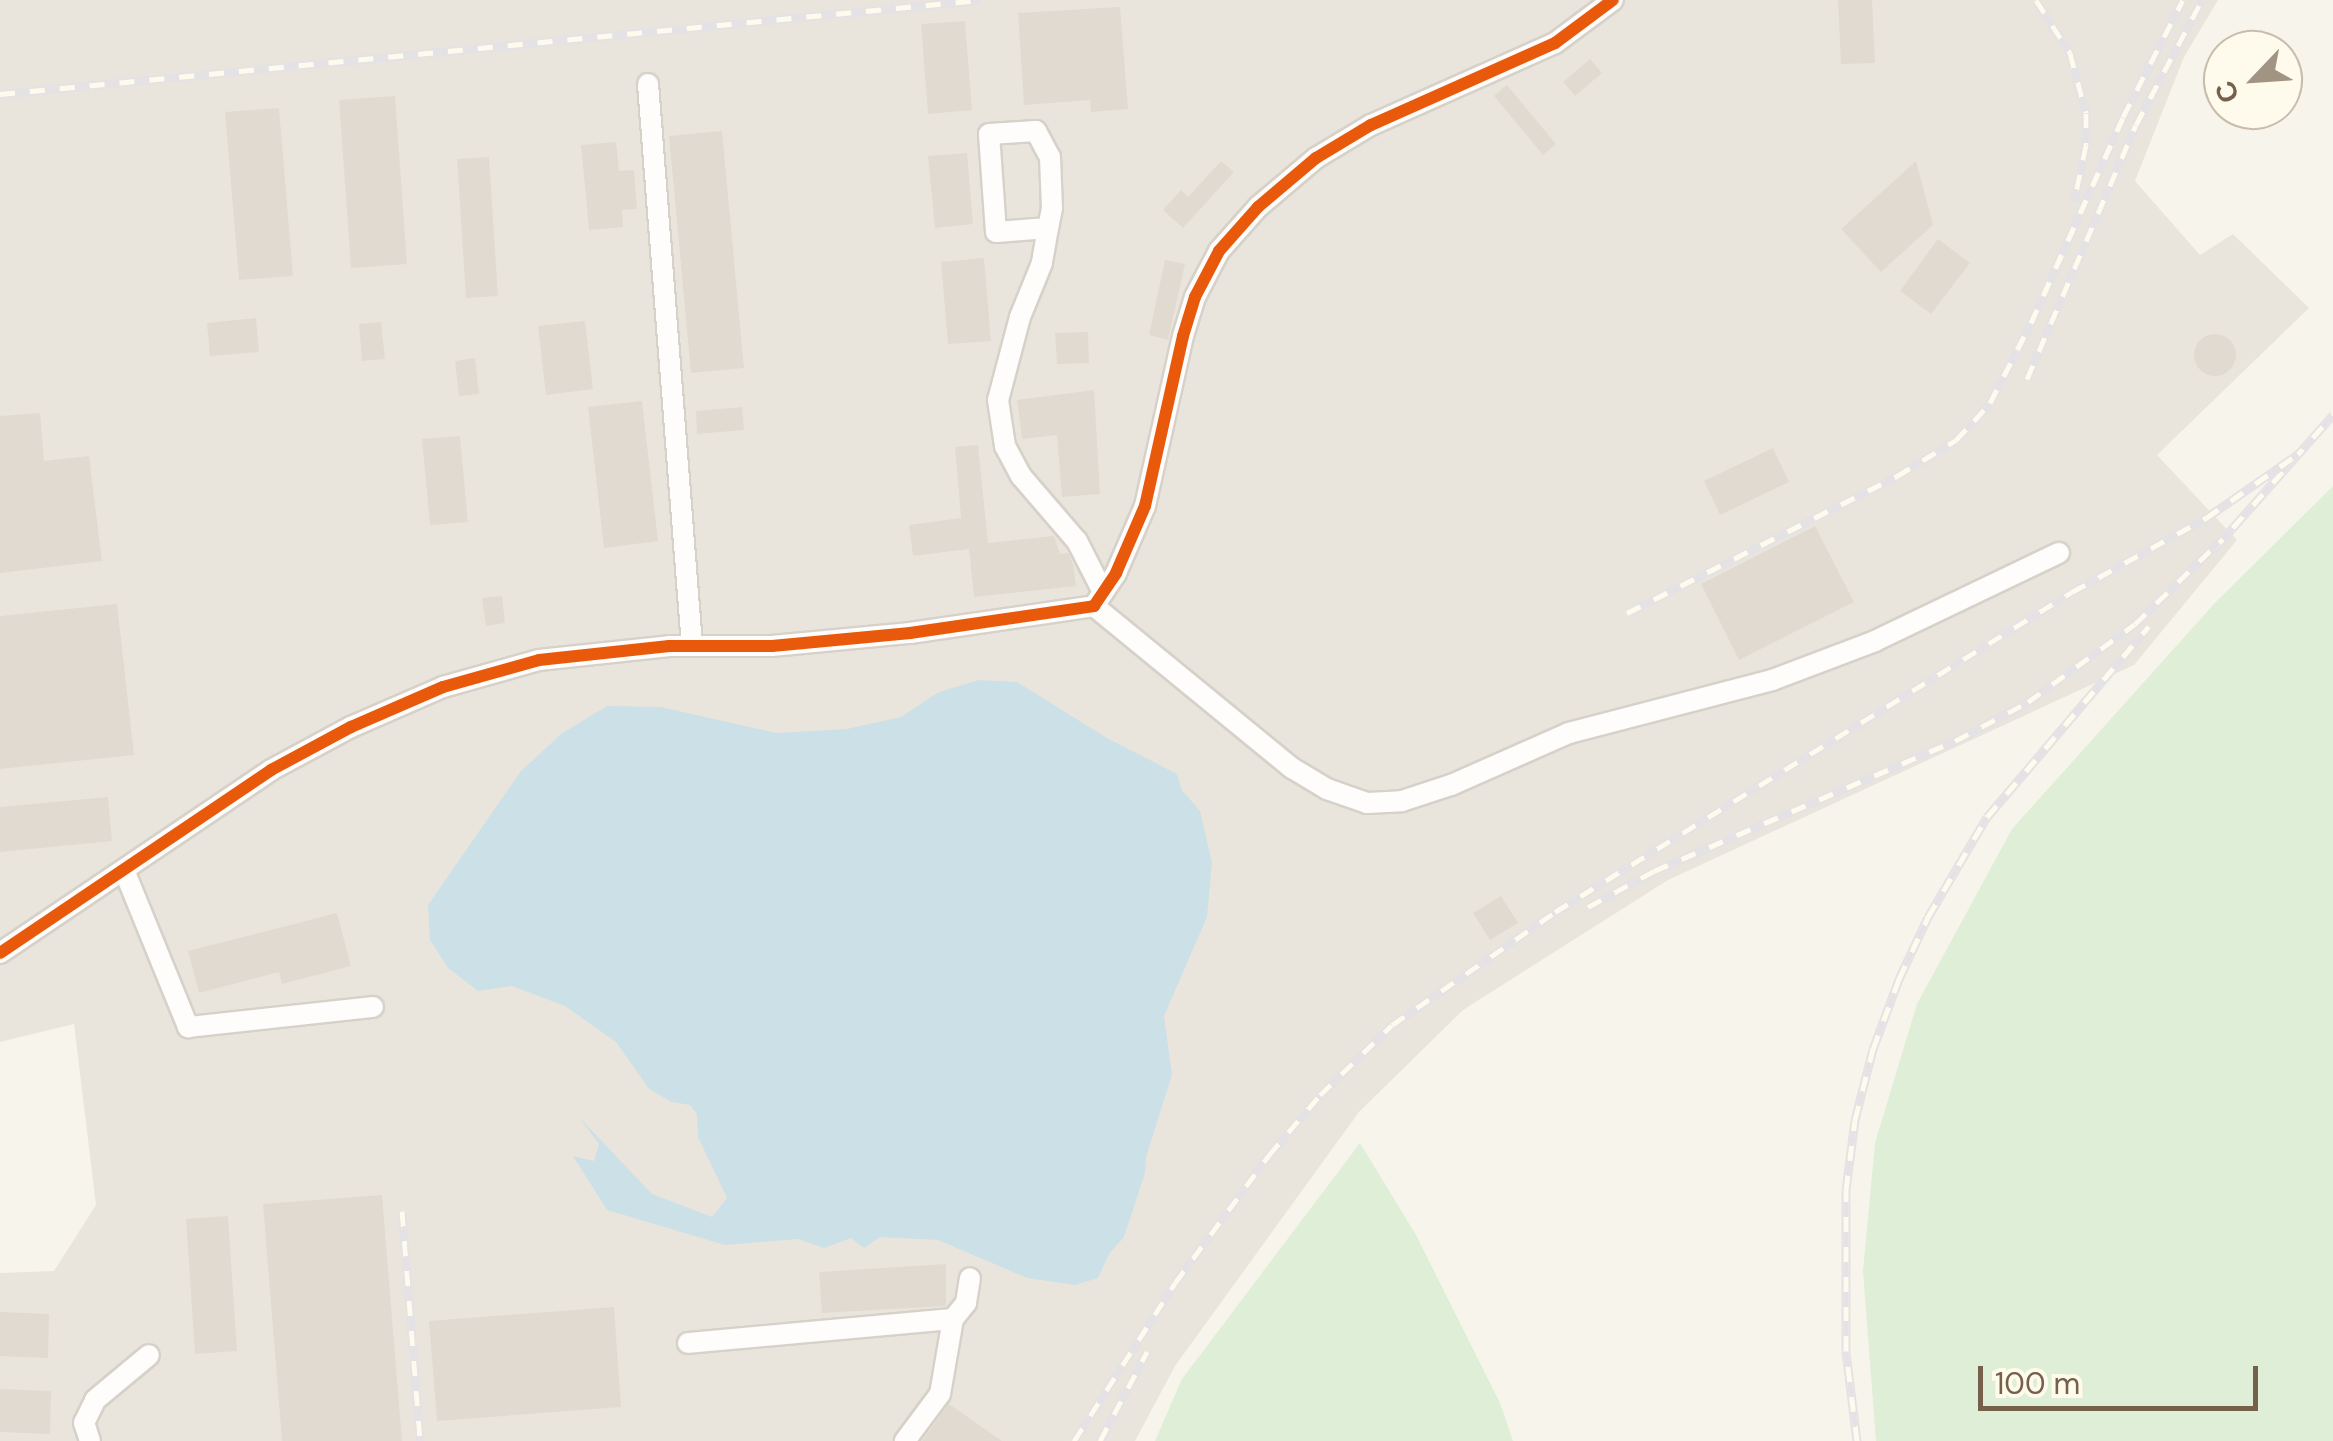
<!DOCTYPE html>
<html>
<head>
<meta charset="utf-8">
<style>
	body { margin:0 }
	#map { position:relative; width:2333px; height:1441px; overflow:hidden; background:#f7f4eb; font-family:"DM Sans",sans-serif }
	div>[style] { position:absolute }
	.industrial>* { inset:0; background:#eae5dc }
	.green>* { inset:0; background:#dfeed6 }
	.water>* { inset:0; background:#cce0e7 }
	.building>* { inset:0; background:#e1dad0 }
	.round { border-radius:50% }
	.roads { filter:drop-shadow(2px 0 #d6d1c9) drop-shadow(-2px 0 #d6d1c9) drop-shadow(0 2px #d6d1c9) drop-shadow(0 -2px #d6d1c9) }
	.minor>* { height:20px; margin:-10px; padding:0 10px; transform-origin:10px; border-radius:10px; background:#fefdfc }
	.rail>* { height:9px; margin-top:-4.5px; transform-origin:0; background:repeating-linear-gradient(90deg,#fffbec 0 15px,#e5e2e5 0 30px); box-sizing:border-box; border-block:2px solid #e5e2e5 }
	.cycleway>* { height:12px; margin:-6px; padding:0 6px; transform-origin:6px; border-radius:6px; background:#e8590c }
	span { translate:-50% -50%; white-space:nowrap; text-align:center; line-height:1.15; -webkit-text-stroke:8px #fffbec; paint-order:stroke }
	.north { position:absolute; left:2203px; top:30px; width:100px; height:100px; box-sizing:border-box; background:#fffbec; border:2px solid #c8bdac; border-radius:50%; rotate:245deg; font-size:28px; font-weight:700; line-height:40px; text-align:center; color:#75614b }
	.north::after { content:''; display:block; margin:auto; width:35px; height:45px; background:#a29483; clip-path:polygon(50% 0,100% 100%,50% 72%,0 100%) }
	.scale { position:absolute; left:1978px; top:1366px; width:280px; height:45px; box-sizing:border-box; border:5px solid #75614b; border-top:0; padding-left:12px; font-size:30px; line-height:35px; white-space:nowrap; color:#75614b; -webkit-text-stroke:8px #fffbec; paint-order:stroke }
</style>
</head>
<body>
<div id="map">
	<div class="industrial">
		<i style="clip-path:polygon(0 0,2218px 0,2184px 57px,2135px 181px,2200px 255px,2233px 234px,2309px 308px,2157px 455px,2237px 540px,2134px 665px,1668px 880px,1463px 1010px,1359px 1112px,1175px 1366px,1135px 1441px,0 1441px,0 1273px,54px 1271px,96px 1205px,74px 1024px,0 1042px)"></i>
	</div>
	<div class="green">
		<i style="clip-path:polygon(2333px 486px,2333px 1441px,1876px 1441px,1863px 1271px,1875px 1143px,1917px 1004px,2012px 829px,2214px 604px)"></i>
		<i style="clip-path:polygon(1360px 1143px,1416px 1235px,1500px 1403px,1513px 1441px,1155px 1441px,1182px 1379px)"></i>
	</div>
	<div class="water">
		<i style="clip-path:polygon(979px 680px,1017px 682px,1107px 738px,1177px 774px,1182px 790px,1200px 811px,1212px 863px,1207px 917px,1164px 1016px,1172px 1075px,1146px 1157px,1145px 1173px,1124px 1237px,1109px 1254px,1098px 1278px,1075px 1285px,1027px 1278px,938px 1240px,880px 1237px,864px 1248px,851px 1238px,824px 1248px,798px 1239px,725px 1245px,607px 1210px,573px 1156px,594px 1161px,599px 1144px,578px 1116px,652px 1194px,712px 1217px,727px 1198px,698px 1137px,697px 1114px,690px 1105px,672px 1102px,649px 1089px,616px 1042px,565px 1006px,512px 986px,478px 991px,448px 968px,430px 940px,428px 905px,521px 771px,561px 734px,607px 706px,661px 707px,776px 733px,847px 729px,901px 717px,939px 692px)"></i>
	</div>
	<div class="building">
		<i style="clip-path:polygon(1838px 0,1872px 0,1875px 63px,1841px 64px)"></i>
		<i style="clip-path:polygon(1120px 7px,1128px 109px,1091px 112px,1090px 100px,1024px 105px,1018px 13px)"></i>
		<i style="clip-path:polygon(965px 21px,972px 110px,928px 114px,921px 24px)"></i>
		<i style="clip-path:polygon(1590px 59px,1602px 73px,1575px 96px,1563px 82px)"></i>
		<i style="clip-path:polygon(1507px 85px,1556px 144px,1543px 155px,1494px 96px)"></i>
		<i style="clip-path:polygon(395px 96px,407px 264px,351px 268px,339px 100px)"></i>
		<i style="clip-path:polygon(279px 108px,293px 276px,239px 280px,225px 112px)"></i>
		<i style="clip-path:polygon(722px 131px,744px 368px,691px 373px,669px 136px)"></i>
		<i style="clip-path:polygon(616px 142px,619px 171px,634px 170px,637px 209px,622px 210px,623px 227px,589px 230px,581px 145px)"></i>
		<i style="clip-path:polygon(967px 153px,973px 224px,935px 228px,928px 156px)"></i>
		<i style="clip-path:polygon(489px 157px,498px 296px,466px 298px,457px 159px)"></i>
		<i style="clip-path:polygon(1221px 161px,1234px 172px,1183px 228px,1163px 210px,1181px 190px,1188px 197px)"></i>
		<i style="clip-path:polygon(1916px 161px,1933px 225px,1881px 272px,1841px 229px)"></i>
		<i style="clip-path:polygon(1938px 239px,1970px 263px,1931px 314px,1900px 291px)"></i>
		<i style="clip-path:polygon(984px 258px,991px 341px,948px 344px,941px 262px)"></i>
		<i style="clip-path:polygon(1165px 260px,1185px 264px,1168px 340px,1149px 335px)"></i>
		<i style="clip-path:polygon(256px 318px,259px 352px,210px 356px,207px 323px)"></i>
		<i style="clip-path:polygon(585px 321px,593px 389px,546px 395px,538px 326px)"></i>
		<i style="clip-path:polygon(381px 322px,385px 359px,362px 361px,359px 324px)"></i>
		<i style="clip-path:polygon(1088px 332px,1089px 363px,1057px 364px,1055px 333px)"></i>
		<i class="round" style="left:2194px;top:334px;width:42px;height:42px"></i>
		<i style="clip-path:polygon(475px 358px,479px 394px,459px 396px,455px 361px)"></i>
		<i style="clip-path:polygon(1094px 390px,1100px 494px,1062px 497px,1057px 435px,1022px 439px,1017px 400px)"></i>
		<i style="clip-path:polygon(642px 401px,658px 541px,604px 548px,588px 407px)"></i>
		<i style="clip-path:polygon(742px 407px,744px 430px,697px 434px,696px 411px)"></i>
		<i style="clip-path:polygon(40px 413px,44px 461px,89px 456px,102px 561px,0 573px,0 416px)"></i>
		<i style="clip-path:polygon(460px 436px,468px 522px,430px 525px,422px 439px)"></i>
		<i style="clip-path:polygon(978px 445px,988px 543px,1054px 536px,1060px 554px,1068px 553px,1073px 564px,1076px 586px,974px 597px,969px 549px,913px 556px,909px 525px,961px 518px,955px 447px)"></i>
		<i style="clip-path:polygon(1773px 448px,1789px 482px,1720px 515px,1704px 481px)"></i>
		<i style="clip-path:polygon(1815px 526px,1854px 602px,1739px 660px,1701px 584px)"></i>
		<i style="clip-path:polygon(502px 596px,505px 623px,486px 626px,482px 598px)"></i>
		<i style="clip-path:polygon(117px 604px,134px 755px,0 769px,0 616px)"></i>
		<i style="clip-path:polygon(108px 797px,112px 841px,0 852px,0 807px)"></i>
		<i style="clip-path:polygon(1501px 896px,1518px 923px,1490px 940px,1473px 913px)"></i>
		<i style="clip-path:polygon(337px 913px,351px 966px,282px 984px,279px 972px,199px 993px,188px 951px)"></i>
		<i style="clip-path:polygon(382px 1195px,402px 1441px,282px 1441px,263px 1204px)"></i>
		<i style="clip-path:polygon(228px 1216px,237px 1351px,195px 1354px,186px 1219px)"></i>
		<i style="clip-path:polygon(946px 1264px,946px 1306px,822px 1313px,819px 1272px)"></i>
		<i style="clip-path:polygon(614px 1307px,621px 1407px,437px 1421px,429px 1321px)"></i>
		<i style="clip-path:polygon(0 1312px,49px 1314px,48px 1358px,0 1356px)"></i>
		<i style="clip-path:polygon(0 1389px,51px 1391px,50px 1434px,0 1432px)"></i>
		<i style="clip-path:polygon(949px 1404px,1002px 1441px,922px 1441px)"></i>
	</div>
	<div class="roads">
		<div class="minor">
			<i style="left:648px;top:84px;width:564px;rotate:85.52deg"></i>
			<i style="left:1048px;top:228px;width:52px;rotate:175.6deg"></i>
			<i style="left:996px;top:232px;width:98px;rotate:-94.1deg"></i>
			<i style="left:989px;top:134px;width:47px;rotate:-3.7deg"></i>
			<i style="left:1036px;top:131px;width:30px;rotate:62deg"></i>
			<i style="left:1050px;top:157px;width:51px;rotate:87.8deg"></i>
			<i style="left:1052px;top:208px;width:20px;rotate:101deg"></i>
			<i style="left:1048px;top:228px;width:36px;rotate:100deg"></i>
			<i style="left:1042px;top:263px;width:58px;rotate:112.2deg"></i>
			<i style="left:1020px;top:317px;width:86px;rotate:104.8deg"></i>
			<i style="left:998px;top:400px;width:47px;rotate:81.3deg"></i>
			<i style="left:1005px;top:446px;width:34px;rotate:62deg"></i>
			<i style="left:1021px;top:476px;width:86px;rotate:49.3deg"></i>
			<i style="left:1077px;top:541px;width:57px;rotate:63deg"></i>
			<i style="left:1094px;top:606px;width:256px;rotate:39.3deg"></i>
			<i style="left:1292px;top:768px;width:41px;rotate:31deg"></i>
			<i style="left:1327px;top:789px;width:42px;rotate:19.3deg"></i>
			<i style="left:1367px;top:803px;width:35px;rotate:-3deg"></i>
			<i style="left:1402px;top:801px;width:52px;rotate:-18.1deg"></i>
			<i style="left:1451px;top:785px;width:129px;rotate:-23.8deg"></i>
			<i style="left:1569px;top:733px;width:210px;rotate:-14.6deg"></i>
			<i style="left:1772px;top:680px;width:110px;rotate:-20.7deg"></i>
			<i style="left:1875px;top:641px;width:204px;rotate:-25.6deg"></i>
			<i style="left:124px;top:870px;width:170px;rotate:67.8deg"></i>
			<i style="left:188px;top:1027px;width:186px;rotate:-6.2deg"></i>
			<i style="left:0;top:953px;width:327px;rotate:-34deg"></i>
			<i style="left:271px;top:770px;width:91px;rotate:-28.3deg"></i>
			<i style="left:351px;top:727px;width:100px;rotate:-23.5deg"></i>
			<i style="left:443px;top:687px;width:100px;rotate:-15.7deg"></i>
			<i style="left:539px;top:660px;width:131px;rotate:-6.1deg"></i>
			<i style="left:669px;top:646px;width:103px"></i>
			<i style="left:772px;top:646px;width:139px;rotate:-5.4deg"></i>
			<i style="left:910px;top:633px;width:186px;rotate:-8.3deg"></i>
			<i style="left:1094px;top:606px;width:40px;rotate:-56deg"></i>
			<i style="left:1116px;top:573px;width:73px;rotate:-66.6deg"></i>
			<i style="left:1145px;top:506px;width:174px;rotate:-77.4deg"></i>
			<i style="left:1183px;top:336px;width:41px;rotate:-72.9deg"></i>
			<i style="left:1195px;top:297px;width:52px;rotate:-62.4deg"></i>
			<i style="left:1219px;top:251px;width:59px;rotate:-48.4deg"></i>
			<i style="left:1258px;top:207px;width:76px;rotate:-40.2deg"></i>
			<i style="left:1316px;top:158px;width:64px;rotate:-31deg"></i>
			<i style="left:1371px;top:125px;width:201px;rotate:-24deg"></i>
			<i style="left:1555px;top:43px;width:72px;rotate:-36.6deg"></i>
			<i style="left:953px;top:1319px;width:21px;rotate:-51deg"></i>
			<i style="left:966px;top:1303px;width:25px;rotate:-81deg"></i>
			<i style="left:688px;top:1343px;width:266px;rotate:-5.2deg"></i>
			<i style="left:953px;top:1319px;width:76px;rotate:99.8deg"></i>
			<i style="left:940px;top:1394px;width:59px;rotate:126.7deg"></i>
			<i style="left:90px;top:1441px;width:19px;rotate:-108deg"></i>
			<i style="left:84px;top:1423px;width:25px;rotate:-64deg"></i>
			<i style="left:95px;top:1400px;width:70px;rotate:-39.8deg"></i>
		</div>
	</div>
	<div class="rail">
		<i style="left:2036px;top:0;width:63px;rotate:57.3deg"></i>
		<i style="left:2070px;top:53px;width:62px;rotate:75.1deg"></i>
		<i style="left:2086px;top:113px;width:32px;rotate:90deg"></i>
		<i style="left:2086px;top:145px;width:58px;rotate:101.9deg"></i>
		<i style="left:0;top:94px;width:984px;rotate:-5.48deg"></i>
		<i style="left:2027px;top:379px;width:276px;rotate:-66.8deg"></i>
		<i style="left:2136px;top:125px;width:141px;rotate:-62.2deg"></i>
		<i style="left:2213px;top:550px;width:181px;rotate:-48.4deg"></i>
		<i style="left:1627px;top:613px;width:303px;rotate:-26.9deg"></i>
		<i style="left:1897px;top:476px;width:69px;rotate:-31.4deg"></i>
		<i style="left:1956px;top:440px;width:26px;rotate:-47deg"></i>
		<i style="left:1974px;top:421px;width:24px;rotate:-48deg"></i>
		<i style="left:1990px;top:403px;width:90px;rotate:-62.9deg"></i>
		<i style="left:2031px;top:323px;width:226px;rotate:-65.9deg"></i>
		<i style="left:2123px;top:117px;width:131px;rotate:-62.9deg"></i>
		<i style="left:1588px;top:907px;width:75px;rotate:-28.6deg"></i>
		<i style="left:1654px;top:871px;width:328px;rotate:-23.4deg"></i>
		<i style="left:1955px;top:741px;width:83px;rotate:-28.1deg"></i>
		<i style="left:2028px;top:702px;width:132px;rotate:-36.1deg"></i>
		<i style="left:2135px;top:624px;width:117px;rotate:-44.3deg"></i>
		<i style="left:402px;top:1211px;width:231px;rotate:85.5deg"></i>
		<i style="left:1074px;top:1441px;width:188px;rotate:-57.4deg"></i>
		<i style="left:1175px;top:1283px;width:159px;rotate:-53.7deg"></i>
		<i style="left:1269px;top:1155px;width:79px;rotate:-49.6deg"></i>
		<i style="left:1320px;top:1095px;width:100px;rotate:-44.2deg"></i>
		<i style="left:1392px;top:1025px;width:198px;rotate:-34.7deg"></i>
		<i style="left:1555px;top:912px;width:608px;rotate:-31.76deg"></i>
		<i style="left:2072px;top:592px;width:153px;rotate:-28.9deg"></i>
		<i style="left:2206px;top:518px;width:112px;rotate:-34.8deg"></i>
		<i style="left:1100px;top:1441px;width:101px;rotate:-62.2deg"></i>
		<i style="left:1857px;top:1441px;width:91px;rotate:-97deg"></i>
		<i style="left:1846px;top:1351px;width:161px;rotate:-90deg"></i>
		<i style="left:1846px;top:1190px;width:71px;rotate:-82.7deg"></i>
		<i style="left:1855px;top:1120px;width:73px;rotate:-75.8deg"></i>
		<i style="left:1873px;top:1049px;width:75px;rotate:-69.6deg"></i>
		<i style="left:1899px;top:979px;width:68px;rotate:-64.9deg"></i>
		<i style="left:1928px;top:917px;width:116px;rotate:-59.5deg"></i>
		<i style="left:1987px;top:817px;width:250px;rotate:-49.7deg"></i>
	</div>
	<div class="cycleway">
		<i style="left:0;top:953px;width:327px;rotate:-34deg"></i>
		<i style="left:271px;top:770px;width:91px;rotate:-28.3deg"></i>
		<i style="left:351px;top:727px;width:100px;rotate:-23.5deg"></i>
		<i style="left:443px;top:687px;width:100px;rotate:-15.7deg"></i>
		<i style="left:539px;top:660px;width:131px;rotate:-6.1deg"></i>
		<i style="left:669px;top:646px;width:103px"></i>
		<i style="left:772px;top:646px;width:139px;rotate:-5.4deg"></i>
		<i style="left:910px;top:633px;width:186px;rotate:-8.3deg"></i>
		<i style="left:1094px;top:606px;width:40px;rotate:-56deg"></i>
		<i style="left:1116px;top:573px;width:73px;rotate:-66.6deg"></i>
		<i style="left:1145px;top:506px;width:174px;rotate:-77.4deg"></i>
		<i style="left:1183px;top:336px;width:41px;rotate:-72.9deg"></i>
		<i style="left:1195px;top:297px;width:52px;rotate:-62.4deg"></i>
		<i style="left:1219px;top:251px;width:59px;rotate:-48.4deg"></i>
		<i style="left:1258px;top:207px;width:76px;rotate:-40.2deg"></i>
		<i style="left:1316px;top:158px;width:64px;rotate:-31deg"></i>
		<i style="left:1371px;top:125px;width:201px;rotate:-24deg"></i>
		<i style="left:1555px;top:43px;width:72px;rotate:-36.6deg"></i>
	</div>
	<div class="north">С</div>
	<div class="scale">100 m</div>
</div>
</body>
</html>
